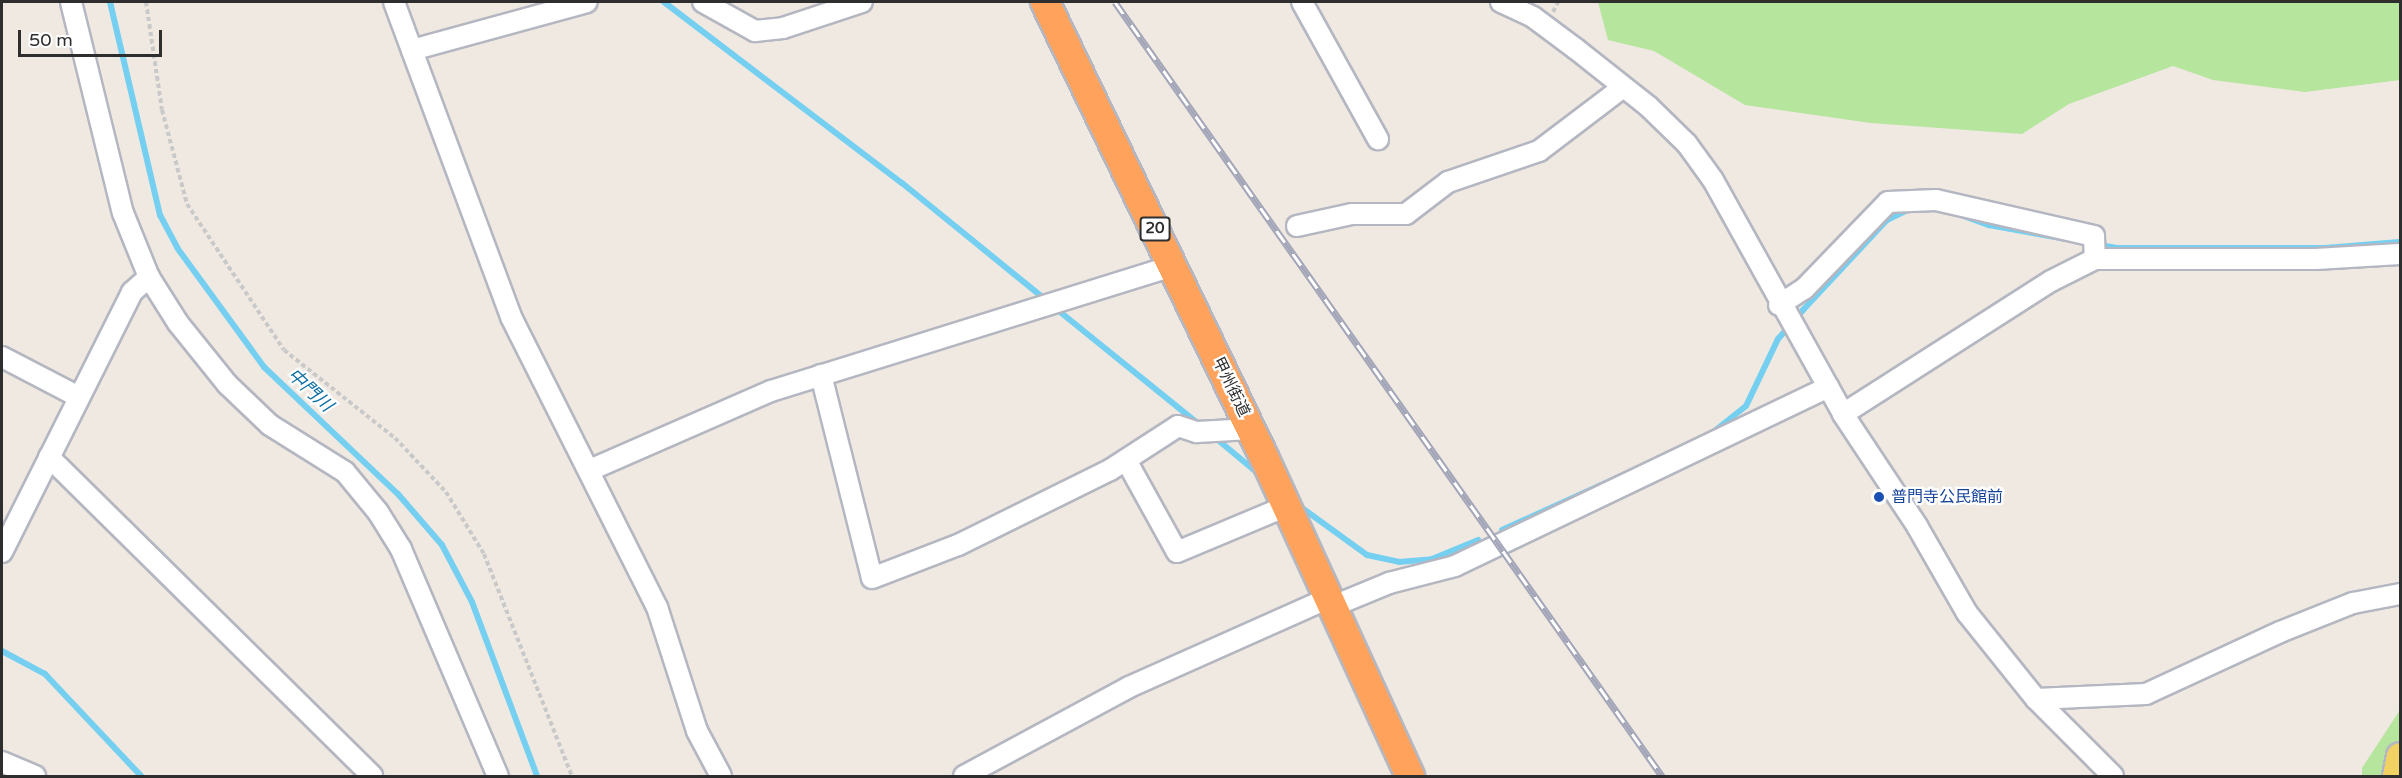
<!DOCTYPE html>
<html>
<head>
<meta charset="utf-8">
<style>
	body { margin:0 }
	#map { position:relative; width:2402px; height:778px; overflow:hidden; background:#efe9e1; font-family:"Varela Round","Noto Sans JP",sans-serif }
	div>[style] { position:absolute }
	.green>* { inset:0; background:#b6e59e }
	.stream>* { height:6px; margin:-3px; padding:0 3px; transform-origin:3px; border-radius:3px; background:#75cff0 }
	.path>* { height:4px; margin-top:-2px; transform-origin:0; background:repeating-linear-gradient(90deg,#c9c9c9 0 4.5px,transparent 0 7.5px) }
	.roads { filter:drop-shadow(2px 0 #b4b7c1) drop-shadow(-2px 0 #b4b7c1) drop-shadow(0 2px #b4b7c1) drop-shadow(0 -2px #b4b7c1) }
	.minor>* { height:20px; margin:-10px; padding:0 10px; transform-origin:10px; border-radius:10px; background:#fff }
	.major>* { height:26px; margin:-13px; padding:0 13px; transform-origin:13px; border-radius:13px; background:#f2d163 }
	.highway>* { height:28px; margin:-14px; padding:0 14px; transform-origin:14px; border-radius:14px; background:#ffa35c }
	.rail>* { height:7px; margin-top:-3.5px; transform-origin:0; background:repeating-linear-gradient(90deg,#fff 0 14px,#a3a6b8 0 28px); box-sizing:border-box; border-block:2px solid #a3a6b8 }
	.dots>* { width:16px; height:16px; translate:-50% -50%; box-sizing:border-box; border:3px solid #fff; border-radius:50% }
	span { translate:-50% -50%; white-space:nowrap; text-align:center; line-height:1.15; -webkit-text-stroke:4.5px #fff; paint-order:stroke }
	.shield-label span { padding:2px 4px; background:#fff; border:2px solid; border-radius:4px; -webkit-text-stroke-width:0 }
	.shield-label { font-size:15px; color:#2e2e2e; font-weight:700 }
	.street-label { font-size:16px; color:#2e2e2e }
	.transit-label { font-size:16px; color:#164399 }
	.left { translate:0 -50%; text-align:left }
	.water-label { font-size:18px; color:#0d6fa3; font-style:italic }
	.frame { position:absolute; inset:0; border:3px solid #2e2e2e; pointer-events:none }
	.scale { position:absolute; left:18px; top:30px; width:144px; height:27px; box-sizing:border-box; border:3px solid #2e2e2e; border-top:0; padding-left:8px; font-size:18px; line-height:21px; white-space:nowrap; color:#2e2e2e; -webkit-text-stroke:4px #fff; paint-order:stroke }
</style>
</head>
<body>
<div id="map">
	<div class="green">
		<i style="clip-path:polygon(1598px 2px,2400px 2px,2400px 80px,2305px 92px,2213px 80px,2173px 66px,2069px 104px,2022px 134px,1871px 123px,1745px 105px,1654px 51px,1608px 40px)"></i>
		<i style="clip-path:polygon(2400px 710px,2400px 776px,2362px 776px,2362px 768px)"></i>
	</div>
	<div class="stream">
		<i style="left:110px;top:2px;width:219px;rotate:76.8deg"></i>
		<i style="left:160px;top:215px;width:38px;rotate:62deg"></i>
		<i style="left:178px;top:249px;width:146px;rotate:53.9deg"></i>
		<i style="left:264px;top:367px;width:185px;rotate:43.5deg"></i>
		<i style="left:398px;top:494px;width:67px;rotate:49.2deg"></i>
		<i style="left:442px;top:545px;width:64px;rotate:62.2deg"></i>
		<i style="left:472px;top:602px;width:186px;rotate:69.5deg"></i>
		<i style="left:664px;top:2px;width:299px;rotate:37.3deg"></i>
		<i style="left:902px;top:183px;width:186px;rotate:39.1deg"></i>
		<i style="left:1958px;top:214px;width:33px;rotate:20deg"></i>
		<i style="left:1989px;top:225px;width:77px;rotate:10.4deg"></i>
		<i style="left:2099px;top:245px;width:20px;rotate:9deg"></i>
		<i style="left:2119px;top:248px;width:206px"></i>
		<i style="left:2325px;top:248px;width:75px;rotate:-4.6deg"></i>
		<i style="left:1054px;top:307px;width:191px;rotate:39deg"></i>
		<i style="left:1712px;top:433px;width:43px;rotate:-38.5deg"></i>
		<i style="left:1746px;top:406px;width:74px;rotate:-64.5deg"></i>
		<i style="left:1778px;top:339px;width:38px;rotate:-49deg"></i>
		<i style="left:1803px;top:310px;width:123px;rotate:-47deg"></i>
		<i style="left:1887px;top:220px;width:25px;rotate:-26deg"></i>
		<i style="left:1212px;top:435px;width:62px;rotate:39.8deg"></i>
		<i style="left:1298px;top:505px;width:85px;rotate:35.9deg"></i>
		<i style="left:1367px;top:555px;width:33px;rotate:12deg"></i>
		<i style="left:1399px;top:562px;width:33px;rotate:-5deg"></i>
		<i style="left:1432px;top:559px;width:50px;rotate:-22.4deg"></i>
		<i style="left:1502px;top:530px;width:141px;rotate:-24.4deg"></i>
		<i style="left:2px;top:651px;width:49px;rotate:28.1deg"></i>
		<i style="left:45px;top:674px;width:140px;rotate:46.7deg"></i>
	</div>
	<div class="path">
		<i style="left:146px;top:2px;width:109px;rotate:81.6deg"></i>
		<i style="left:162px;top:110px;width:97px;rotate:75.1deg"></i>
		<i style="left:187px;top:204px;width:175px;rotate:56.4deg"></i>
		<i style="left:284px;top:350px;width:142px;rotate:38.4deg"></i>
		<i style="left:395px;top:438px;width:74px;rotate:46.6deg"></i>
		<i style="left:446px;top:492px;width:73px;rotate:58.5deg"></i>
		<i style="left:484px;top:554px;width:239px;rotate:68.4deg"></i>
		<i style="left:1553px;top:12px;width:11px;rotate:-63deg"></i>
	</div>
	<div class="roads">
		<div class="minor">
			<i style="left:71px;top:2px;width:217px;rotate:76.2deg"></i>
			<i style="left:123px;top:213px;width:69px;rotate:67.9deg"></i>
			<i style="left:149px;top:277px;width:54px;rotate:57.8deg"></i>
			<i style="left:178px;top:323px;width:78px;rotate:51.2deg"></i>
			<i style="left:227px;top:384px;width:59px;rotate:43.6deg"></i>
			<i style="left:270px;top:425px;width:89px;rotate:32.1deg"></i>
			<i style="left:345px;top:472px;width:52px;rotate:50.5deg"></i>
			<i style="left:378px;top:512px;width:44px;rotate:58.1deg"></i>
			<i style="left:401px;top:549px;width:247px;rotate:66.9deg"></i>
			<i style="left:394px;top:2px;width:336px;rotate:69.6deg"></i>
			<i style="left:511px;top:317px;width:325px;rotate:63.3deg"></i>
			<i style="left:657px;top:607px;width:130px;rotate:72.1deg"></i>
			<i style="left:697px;top:731px;width:51px;rotate:61.9deg"></i>
			<i style="left:703px;top:2px;width:60px;rotate:29.1deg"></i>
			<i style="left:755px;top:31px;width:28px;rotate:-6deg"></i>
			<i style="left:783px;top:28px;width:83px;rotate:-18.2deg"></i>
			<i style="left:1302px;top:2px;width:157px;rotate:61deg"></i>
			<i style="left:1501px;top:2px;width:35px;rotate:25deg"></i>
			<i style="left:1533px;top:17px;width:54px;rotate:36.7deg"></i>
			<i style="left:1576px;top:49px;width:92px;rotate:38.4deg"></i>
			<i style="left:1648px;top:106px;width:54px;rotate:44.3deg"></i>
			<i style="left:1687px;top:144px;width:44px;rotate:54.2deg"></i>
			<i style="left:1713px;top:180px;width:268px;rotate:60.9deg"></i>
			<i style="left:1843px;top:414px;width:134px;rotate:56.5deg"></i>
			<i style="left:1917px;top:526px;width:100px;rotate:60.1deg"></i>
			<i style="left:1967px;top:613px;width:110px;rotate:51.3deg"></i>
			<i style="left:2036px;top:699px;width:109px;rotate:45deg"></i>
			<i style="left:412px;top:50px;width:181px;rotate:-15.3deg"></i>
			<i style="left:1297px;top:226px;width:56px;rotate:-12.3deg"></i>
			<i style="left:1352px;top:214px;width:54px"></i>
			<i style="left:1406px;top:214px;width:53px;rotate:-37.3deg"></i>
			<i style="left:1448px;top:182px;width:96px;rotate:-18.8deg"></i>
			<i style="left:1539px;top:151px;width:104px;rotate:-37.2deg"></i>
			<i style="left:1779px;top:305px;width:30px;rotate:-33deg"></i>
			<i style="left:1804px;top:289px;width:121px;rotate:-46deg"></i>
			<i style="left:1888px;top:202px;width:48px;rotate:-2.4deg"></i>
			<i style="left:1936px;top:200px;width:162px;rotate:12.8deg"></i>
			<i style="left:2094px;top:236px;width:23px;rotate:88deg"></i>
			<i style="left:2px;top:357px;width:87px;rotate:27.5deg"></i>
			<i style="left:821px;top:375px;width:209px;rotate:75.9deg"></i>
			<i style="left:872px;top:578px;width:92px;rotate:-21deg"></i>
			<i style="left:958px;top:545px;width:169px;rotate:-26.3deg"></i>
			<i style="left:1110px;top:470px;width:81px;rotate:-32.9deg"></i>
			<i style="left:1178px;top:426px;width:20px;rotate:18deg"></i>
			<i style="left:1197px;top:432px;width:54px;rotate:-3.2deg"></i>
			<i style="left:1843px;top:414px;width:247px;rotate:-32.6deg"></i>
			<i style="left:2051px;top:281px;width:49px;rotate:-26.6deg"></i>
			<i style="left:2095px;top:259px;width:221px"></i>
			<i style="left:2316px;top:259px;width:84px;rotate:-3.4deg"></i>
			<i style="left:49px;top:457px;width:454px;rotate:44.6deg"></i>
			<i style="left:1126px;top:460px;width:105px;rotate:61deg"></i>
			<i style="left:1177px;top:552px;width:119px;rotate:-22.7deg"></i>
			<i style="left:590px;top:470px;width:197px;rotate:-23.6deg"></i>
			<i style="left:771px;top:391px;width:421px;rotate:-17.3deg"></i>
			<i style="left:2px;top:552px;width:291px;rotate:-63.4deg"></i>
			<i style="left:132px;top:292px;width:23px;rotate:-41deg"></i>
			<i style="left:1331px;top:607px;width:63px;rotate:-22.5deg"></i>
			<i style="left:1389px;top:583px;width:68px;rotate:-14.4deg"></i>
			<i style="left:1455px;top:566px;width:414px;rotate:-25.6deg"></i>
			<i style="left:2036px;top:699px;width:110px;rotate:-2.6deg"></i>
			<i style="left:2146px;top:694px;width:148px;rotate:-24.8deg"></i>
			<i style="left:2280px;top:632px;width:79px;rotate:-21.7deg"></i>
			<i style="left:2353px;top:603px;width:48px;rotate:-10.8deg"></i>
			<i style="left:2px;top:762px;width:36px;rotate:23deg"></i>
			<i style="left:964px;top:776px;width:187px;rotate:-28.3deg"></i>
			<i style="left:1129px;top:687px;width:217px;rotate:-24deg"></i>
		</div>
		<div class="major">
			<i style="left:2396px;top:776px;width:20px;rotate:-79deg"></i>
		</div>
		<div class="highway">
			<i style="left:1045px;top:2px;width:505px;rotate:64.3deg"></i>
			<i style="left:1264px;top:457px;width:351px;rotate:65.4deg"></i>
		</div>
	</div>
	<div class="rail">
		<i style="left:1115px;top:2px;width:948px;rotate:54.75deg"></i>
	</div>
	<div class="dots">
		<i style="left:1879px;top:497px;background:#1a4fb4"></i>
	</div>
	<div class="shield-label">
		<span style="left:1155px;top:229px">20</span>
	</div>
	<div class="street-label">
		<span style="left:1231px;top:387px;rotate:64deg">甲州街道</span>
	</div>
	<div class="transit-label">
		<span class="left" style="left:1891px;top:497px">普門寺公民館前</span>
	</div>
	<div class="water-label">
		<span style="left:310px;top:390px;rotate:43deg">中門川</span>
	</div>
	<div class="frame"></div>
	<div class="scale">50 m</div>
</div>
</body>
</html>
